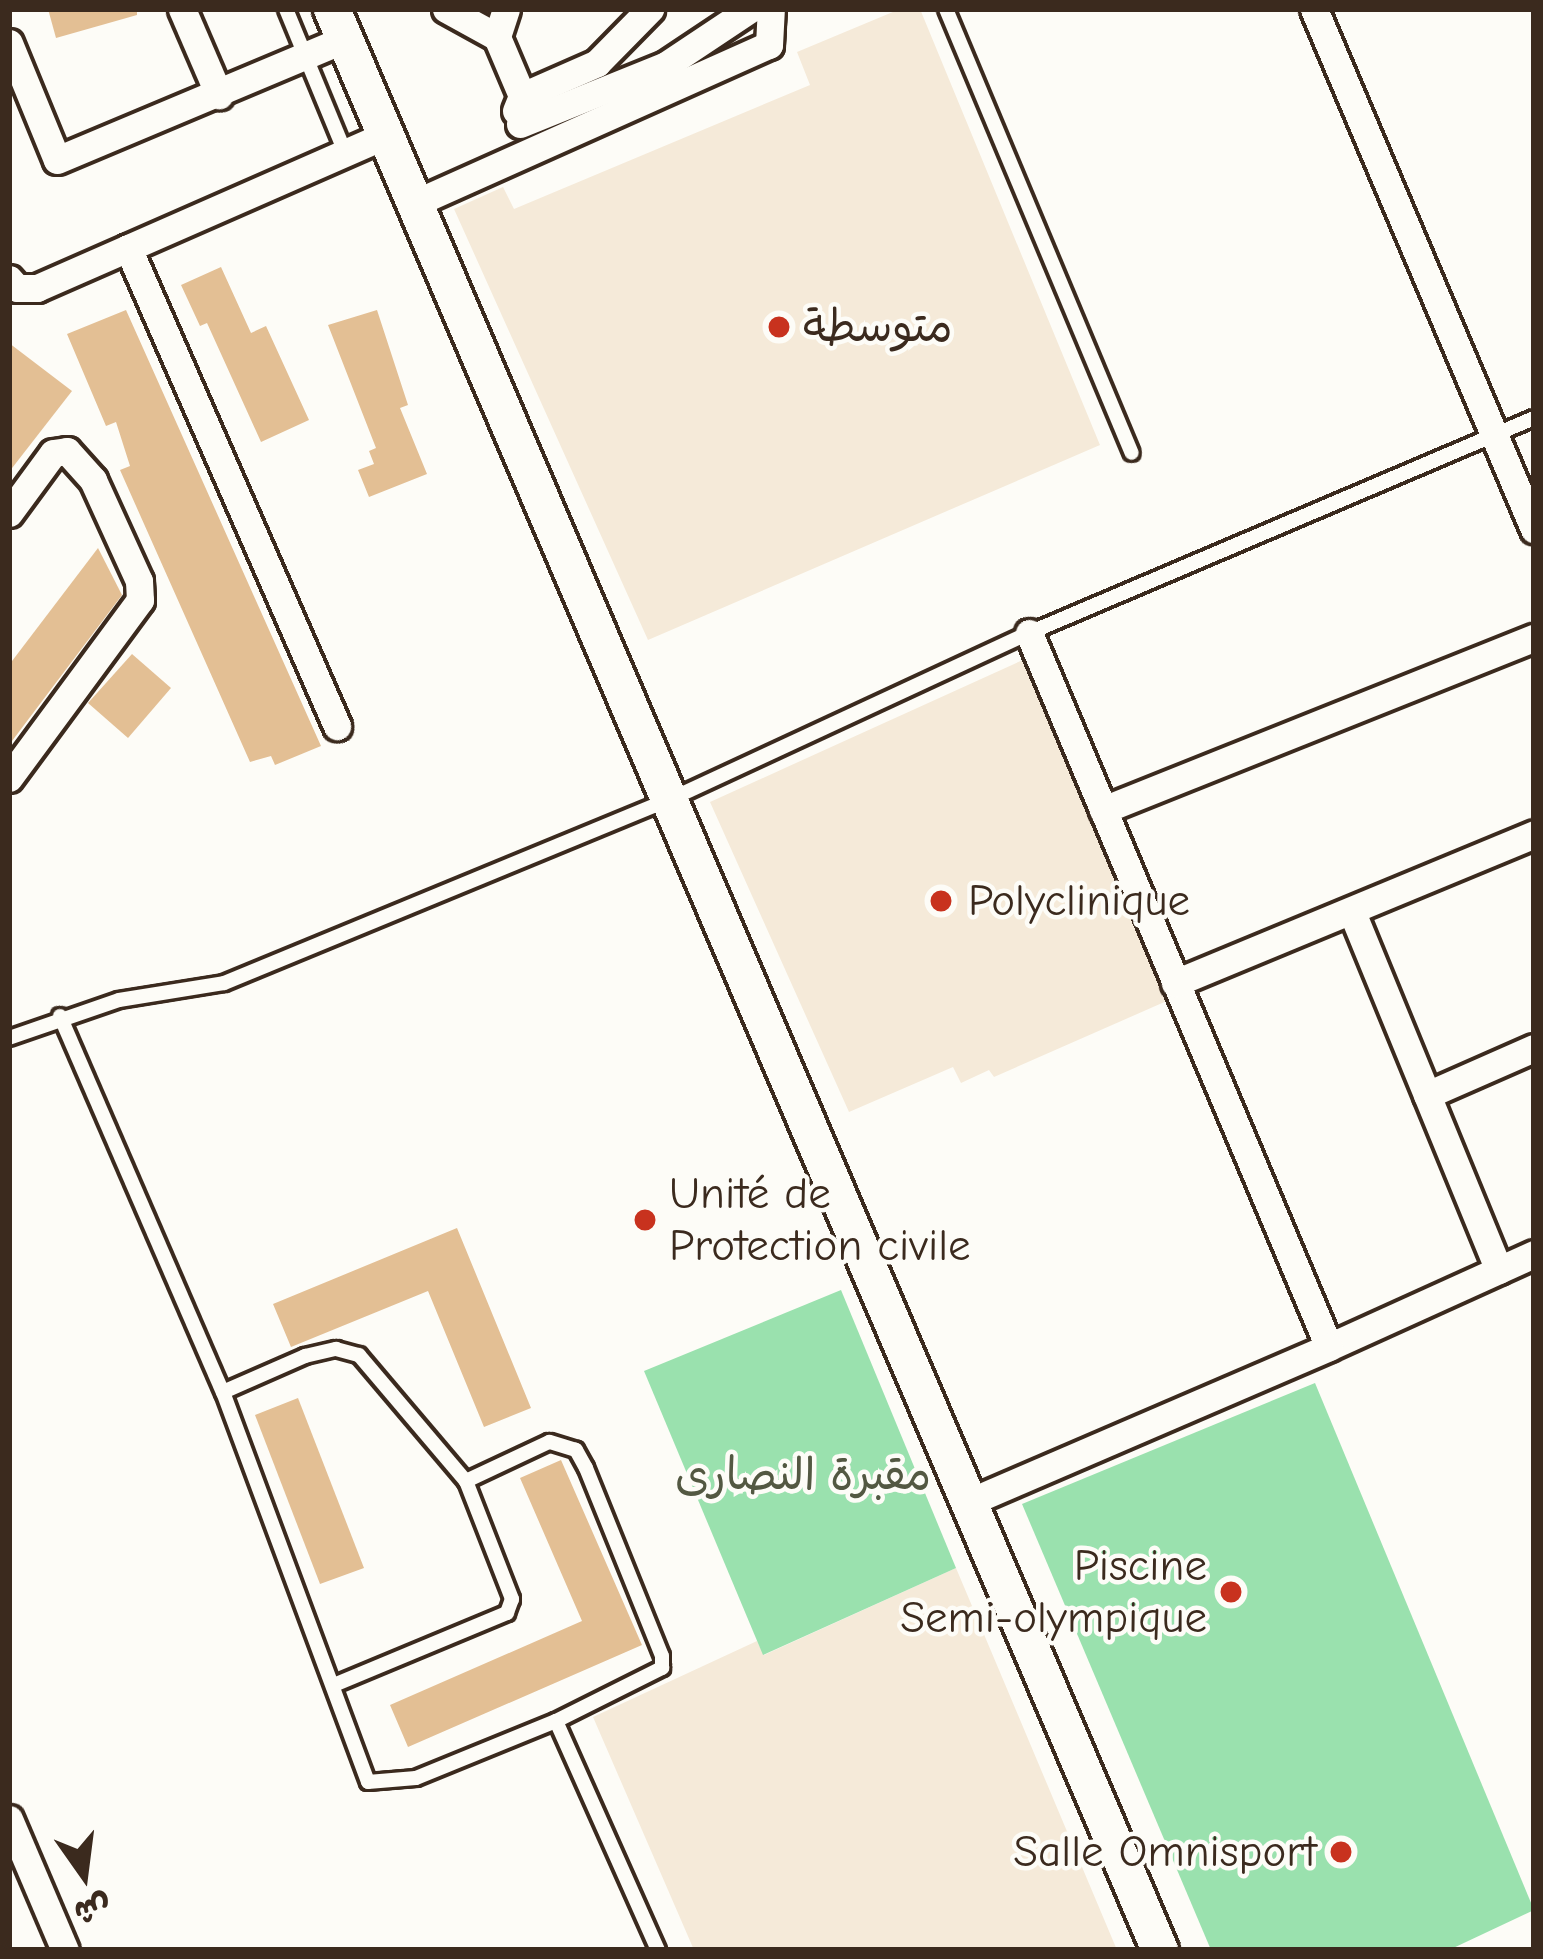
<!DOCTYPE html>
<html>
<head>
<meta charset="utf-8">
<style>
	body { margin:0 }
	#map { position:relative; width:1543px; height:1959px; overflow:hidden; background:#fdfcf7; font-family:"Comic Neue","Playpen Sans Arabic",sans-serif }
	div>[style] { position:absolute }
	.built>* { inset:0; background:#f5ead9 }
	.green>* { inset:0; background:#9ae1ae }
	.building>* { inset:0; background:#e3bf94 }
	.roads { filter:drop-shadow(3px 0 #3b2a1e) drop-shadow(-3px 0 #3b2a1e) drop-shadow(0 3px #3b2a1e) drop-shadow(0 -3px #3b2a1e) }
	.lane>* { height:14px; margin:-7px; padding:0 7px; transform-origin:7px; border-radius:7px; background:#fdfcf7 }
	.street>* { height:27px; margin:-13.5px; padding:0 13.5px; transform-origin:13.5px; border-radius:13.5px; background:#fdfcf7 }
	.secondary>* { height:36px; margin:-18px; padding:0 18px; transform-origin:18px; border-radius:18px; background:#fdfcf7 }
	.dots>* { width:33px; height:33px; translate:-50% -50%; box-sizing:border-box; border:6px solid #fdfcf7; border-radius:50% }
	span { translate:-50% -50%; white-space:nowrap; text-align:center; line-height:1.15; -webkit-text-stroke:9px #fdfcf7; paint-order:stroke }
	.poi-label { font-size:45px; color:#3b2a1e }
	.left { translate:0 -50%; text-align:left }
	.right { translate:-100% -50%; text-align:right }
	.park-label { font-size:45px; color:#535842 }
	.frame { position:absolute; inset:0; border:12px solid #3b2a1e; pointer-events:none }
	.north { position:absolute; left:24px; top:1815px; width:120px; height:120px; -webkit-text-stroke:9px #fdfcf7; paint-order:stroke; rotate:166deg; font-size:33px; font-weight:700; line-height:48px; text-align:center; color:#3b2a1e }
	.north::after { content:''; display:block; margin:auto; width:42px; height:54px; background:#3b2a1e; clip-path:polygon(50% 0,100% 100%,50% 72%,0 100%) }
</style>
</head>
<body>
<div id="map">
	<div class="built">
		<i style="clip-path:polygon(900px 9px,920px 9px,1100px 445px,648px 640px,454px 209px,503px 187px,514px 209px,810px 85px,797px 52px)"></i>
		<i style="clip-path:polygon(1025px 659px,1169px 1000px,994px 1077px,989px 1070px,961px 1083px,953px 1067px,849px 1112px,710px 802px)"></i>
		<i style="clip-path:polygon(956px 1568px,1117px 1950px,694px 1950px,593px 1717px,757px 1641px,764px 1655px)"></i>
	</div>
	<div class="green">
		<i style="clip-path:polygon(841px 1290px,956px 1568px,763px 1655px,644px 1371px)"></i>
		<i style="clip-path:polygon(1315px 1383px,1534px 1910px,1449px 1950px,1211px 1950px,1022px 1504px)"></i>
	</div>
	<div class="building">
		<i style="clip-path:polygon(48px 9px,137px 9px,137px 15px,56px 38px)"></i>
		<i style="clip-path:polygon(221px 267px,251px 333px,266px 326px,309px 420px,261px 442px,207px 323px,200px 326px,181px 285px)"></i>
		<i style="clip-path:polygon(126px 310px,321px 746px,275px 765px,271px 756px,250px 762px,120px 470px,130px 466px,116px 422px,106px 426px,67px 334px)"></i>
		<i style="clip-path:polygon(377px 310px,408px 405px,400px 408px,427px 474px,369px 497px,358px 470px,374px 464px,369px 451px,376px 448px,328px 325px)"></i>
		<i style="clip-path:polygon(9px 343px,72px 391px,9px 472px)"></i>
		<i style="clip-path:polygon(98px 548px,122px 595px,9px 745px,9px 665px)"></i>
		<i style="clip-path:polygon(132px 654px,171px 688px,128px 738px,88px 703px)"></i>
		<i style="clip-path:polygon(457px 1228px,531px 1408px,484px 1427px,428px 1291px,291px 1347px,273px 1304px)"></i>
		<i style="clip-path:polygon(298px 1398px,364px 1568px,320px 1584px,255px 1415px)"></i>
		<i style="clip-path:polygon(561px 1460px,642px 1645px,408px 1747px,390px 1705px,582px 1621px,520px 1478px)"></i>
	</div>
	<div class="roads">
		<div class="lane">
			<i style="left:286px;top:9px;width:155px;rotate:67.6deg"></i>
			<i style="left:946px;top:9px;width:481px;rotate:67.3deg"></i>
			<i style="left:60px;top:1016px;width:410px;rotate:66.6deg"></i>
			<i style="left:223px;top:1392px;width:416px;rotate:69.6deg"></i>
			<i style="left:368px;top:1782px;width:48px;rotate:-4.8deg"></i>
			<i style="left:416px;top:1778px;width:151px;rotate:-22.2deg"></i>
			<i style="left:556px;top:1721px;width:119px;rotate:-26.6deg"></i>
			<i style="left:662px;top:1668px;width:12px;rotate:-90deg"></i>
			<i style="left:662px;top:1656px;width:203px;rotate:-112deg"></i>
			<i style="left:586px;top:1468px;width:21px;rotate:-119deg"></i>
			<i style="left:576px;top:1450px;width:28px;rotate:-163deg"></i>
			<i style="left:549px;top:1442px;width:92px;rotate:154.8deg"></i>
			<i style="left:466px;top:1481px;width:127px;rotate:68.7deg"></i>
			<i style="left:512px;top:1599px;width:15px;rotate:110deg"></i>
			<i style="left:507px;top:1613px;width:187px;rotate:157.4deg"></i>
			<i style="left:9px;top:1038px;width:116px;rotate:-19.1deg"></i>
			<i style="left:119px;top:1000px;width:106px;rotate:-9.2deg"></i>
			<i style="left:224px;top:983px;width:481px;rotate:-22.4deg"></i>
			<i style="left:669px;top:800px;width:397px;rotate:-24.9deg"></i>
			<i style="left:1029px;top:633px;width:549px;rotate:-23.06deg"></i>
			<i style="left:223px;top:1392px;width:90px;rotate:-23.7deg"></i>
			<i style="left:305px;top:1356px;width:32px;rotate:-13deg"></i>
			<i style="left:336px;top:1349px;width:24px;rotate:15deg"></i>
			<i style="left:359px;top:1355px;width:165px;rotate:49.7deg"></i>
			<i style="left:556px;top:1721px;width:251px;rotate:66deg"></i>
		</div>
		<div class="street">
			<i style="left:182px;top:9px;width:94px;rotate:66.7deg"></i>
			<i style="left:446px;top:9px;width:58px;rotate:28.8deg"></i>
			<i style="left:506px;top:9px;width:29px;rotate:108deg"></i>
			<i style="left:497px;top:37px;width:64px;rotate:67deg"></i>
			<i style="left:522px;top:96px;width:16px;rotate:112deg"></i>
			<i style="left:1314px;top:9px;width:565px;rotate:67.07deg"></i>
			<i style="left:9px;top:43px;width:126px;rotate:67.7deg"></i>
			<i style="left:57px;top:160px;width:312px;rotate:-22.8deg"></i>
			<i style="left:522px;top:96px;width:82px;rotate:-23.7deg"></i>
			<i style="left:597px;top:63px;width:76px;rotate:-45.5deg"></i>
			<i style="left:520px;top:124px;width:157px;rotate:-22deg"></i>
			<i style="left:666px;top:65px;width:101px;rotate:-33.7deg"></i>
			<i style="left:413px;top:204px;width:390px;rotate:-24.1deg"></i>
			<i style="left:769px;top:45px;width:36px;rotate:-87deg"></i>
			<i style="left:128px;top:248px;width:522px;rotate:66.38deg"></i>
			<i style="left:9px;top:279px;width:12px;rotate:48deg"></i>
			<i style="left:17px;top:288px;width:20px"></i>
			<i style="left:37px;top:288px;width:378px;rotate:-23.7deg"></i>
			<i style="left:9px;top:513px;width:74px;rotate:-53.7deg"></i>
			<i style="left:53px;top:453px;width:14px;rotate:-8deg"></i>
			<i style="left:67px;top:451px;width:39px;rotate:48deg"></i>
			<i style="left:93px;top:480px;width:111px;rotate:65.5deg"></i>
			<i style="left:139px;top:581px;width:19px;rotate:87deg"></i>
			<i style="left:140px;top:600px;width:221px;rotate:126.4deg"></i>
			<i style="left:1029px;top:633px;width:774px;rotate:67.21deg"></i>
			<i style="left:1329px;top:1347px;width:225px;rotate:-24.4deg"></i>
			<i style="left:1103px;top:810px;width:464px;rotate:-21.8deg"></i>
			<i style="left:1352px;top:912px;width:387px;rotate:67.7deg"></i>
			<i style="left:1175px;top:983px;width:389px;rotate:-22.5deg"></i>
			<i style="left:1427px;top:1095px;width:117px;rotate:-23.7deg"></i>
			<i style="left:967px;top:1503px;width:394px;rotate:-23.3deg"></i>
			<i style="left:9px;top:1819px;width:142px;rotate:66.9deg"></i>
		</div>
		<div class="secondary">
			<i style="left:332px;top:9px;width:2110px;rotate:66.9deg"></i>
		</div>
	</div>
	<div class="dots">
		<i style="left:779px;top:327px;background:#c8321e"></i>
		<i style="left:941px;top:901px;background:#c8321e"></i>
		<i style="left:645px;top:1220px;background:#c8321e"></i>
		<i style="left:1231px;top:1592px;background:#c8321e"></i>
		<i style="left:1341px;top:1852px;background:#c8321e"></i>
	</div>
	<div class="poi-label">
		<span class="left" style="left:803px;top:327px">متوسطة</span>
		<span class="left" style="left:968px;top:901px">Polyclinique</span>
		<span class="left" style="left:669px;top:1220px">Unité de<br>Protection civile</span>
		<span class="right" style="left:1207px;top:1592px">Piscine<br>Semi-olympique</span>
		<span class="right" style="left:1317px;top:1852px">Salle Omnisport</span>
	</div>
	<div class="park-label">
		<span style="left:803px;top:1475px">مقبرة النصارى</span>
	</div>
	<div class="frame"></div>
	<div class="north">ش</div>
</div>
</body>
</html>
